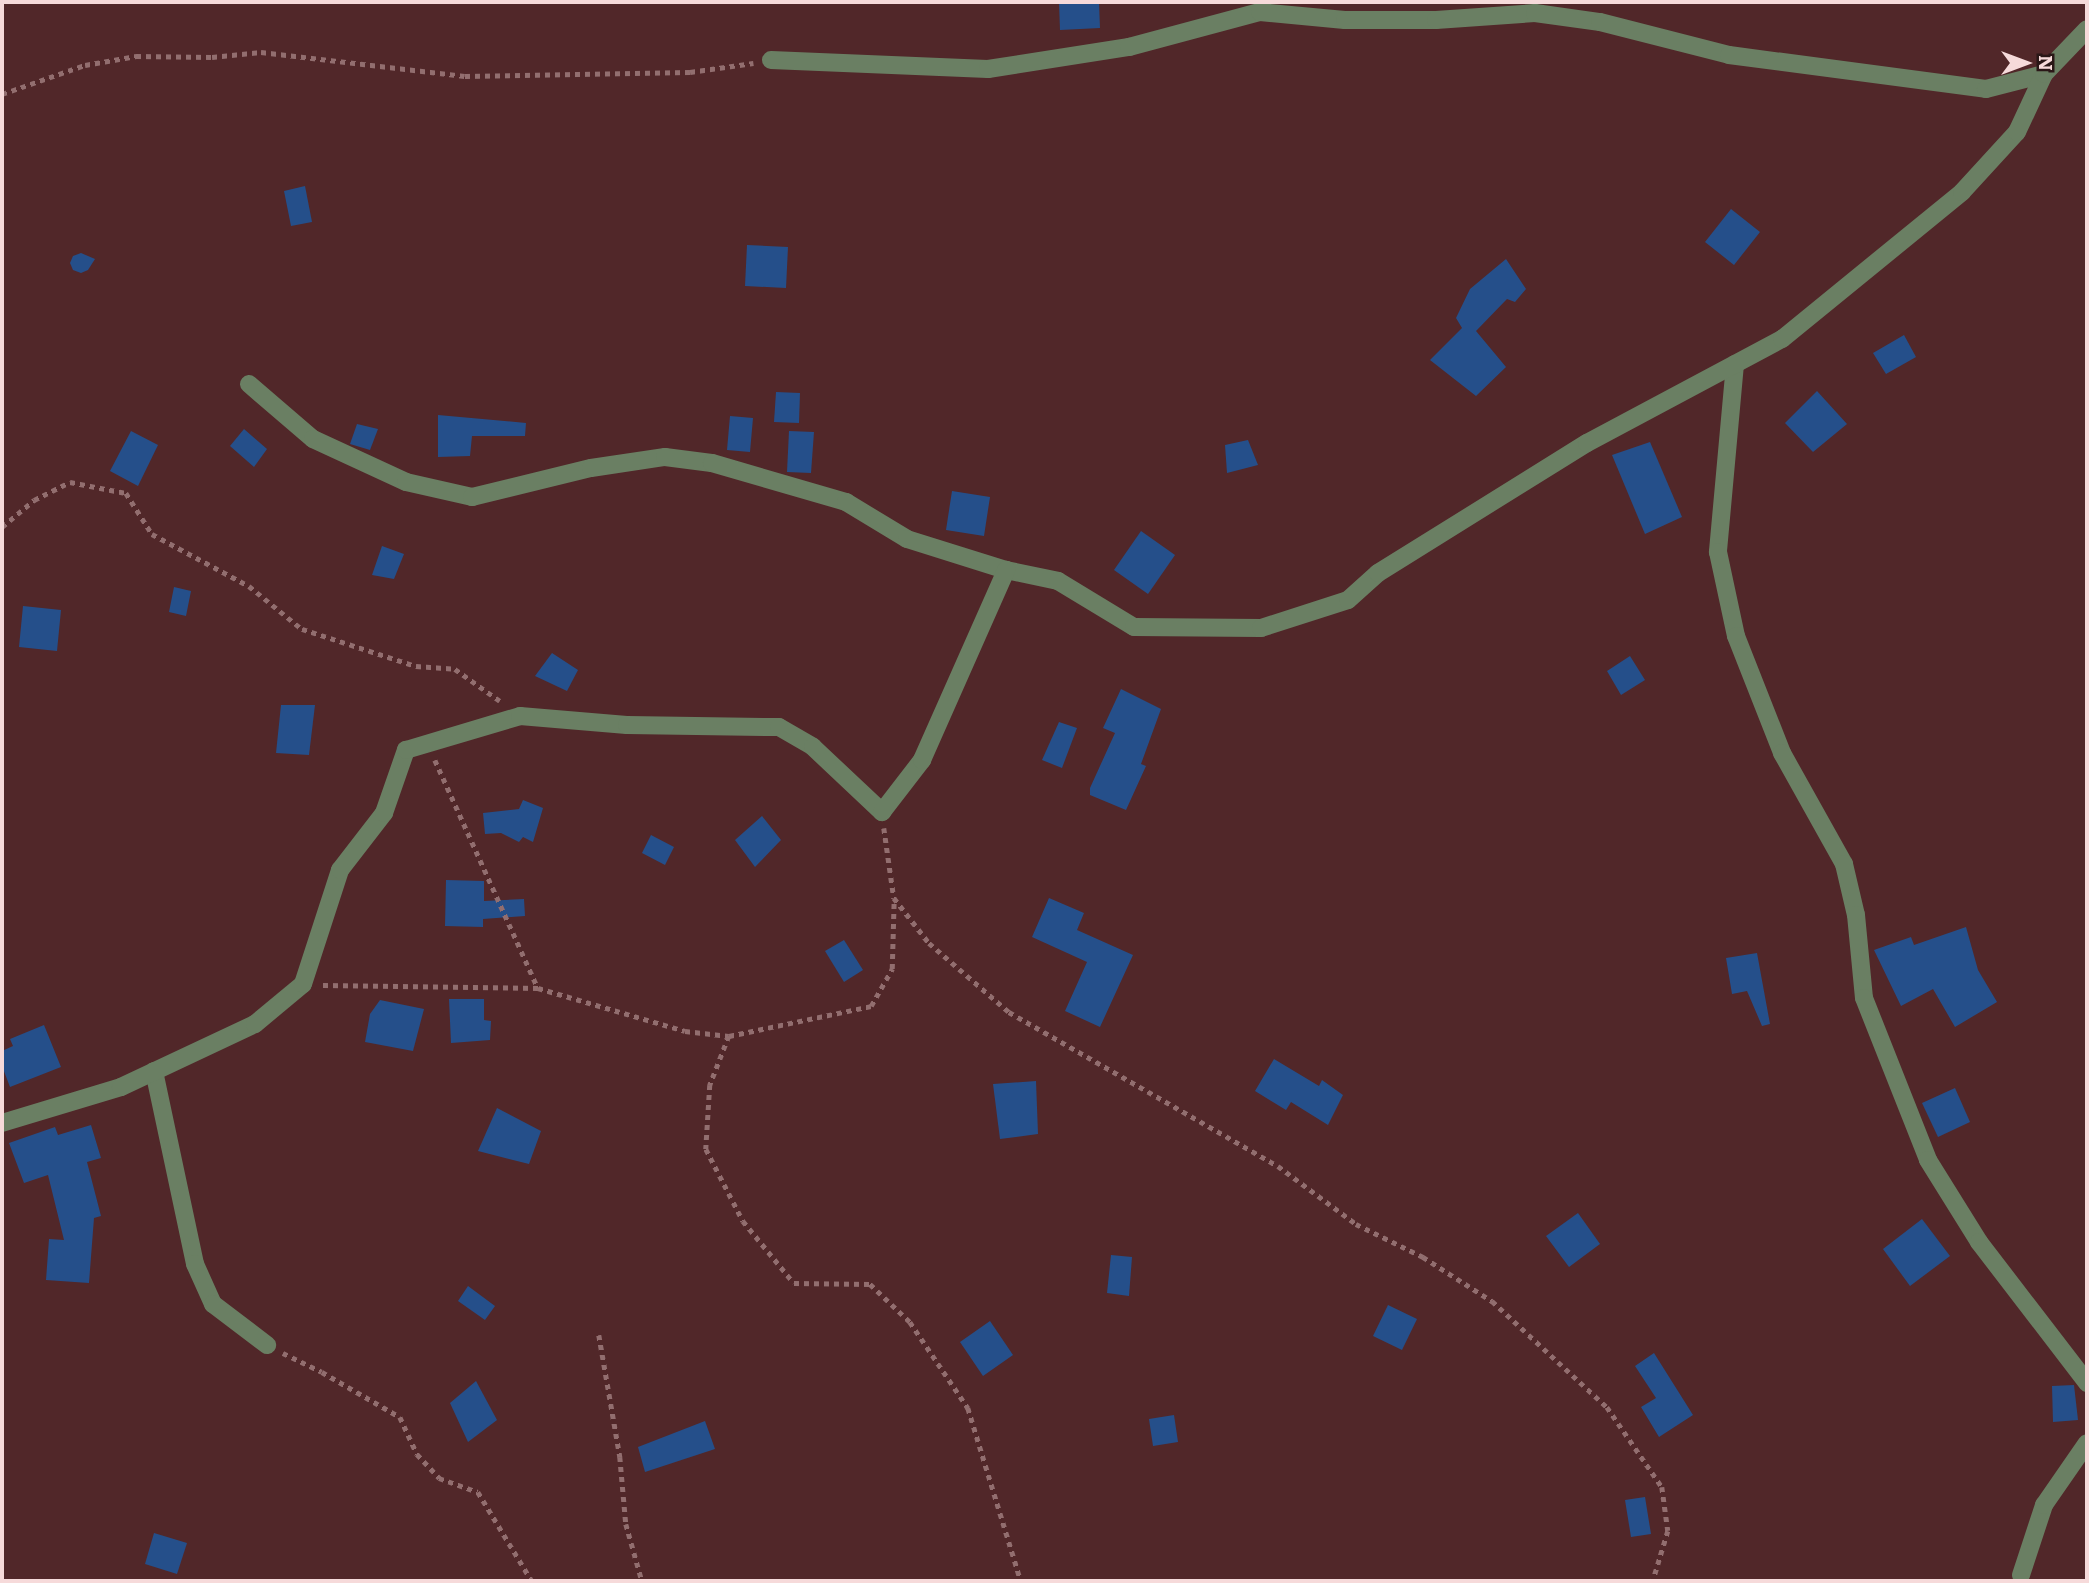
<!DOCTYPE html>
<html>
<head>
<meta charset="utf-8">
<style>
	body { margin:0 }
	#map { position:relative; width:2089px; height:1583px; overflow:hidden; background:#512729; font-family:Literata,serif }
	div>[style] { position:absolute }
	.building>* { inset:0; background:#254f8a }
	.path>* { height:4.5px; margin-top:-2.25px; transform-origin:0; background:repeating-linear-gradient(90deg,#926e6f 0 5px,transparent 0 10px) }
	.minor>* { height:18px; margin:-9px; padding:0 9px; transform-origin:9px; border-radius:9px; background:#6a7f63 }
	span { translate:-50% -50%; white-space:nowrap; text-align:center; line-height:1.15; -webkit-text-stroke:5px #2a1717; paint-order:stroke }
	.frame { position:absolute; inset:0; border:4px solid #f6dada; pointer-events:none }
	.north { position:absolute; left:1991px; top:28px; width:70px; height:70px; -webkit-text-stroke:5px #2a1717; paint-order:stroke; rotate:90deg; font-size:19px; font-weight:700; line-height:28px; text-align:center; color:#f6dada }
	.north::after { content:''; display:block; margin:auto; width:24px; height:32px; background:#f6dada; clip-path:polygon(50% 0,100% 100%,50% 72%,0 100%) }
</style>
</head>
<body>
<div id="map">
	<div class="building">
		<i style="clip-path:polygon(1059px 2px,1099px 2px,1100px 28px,1060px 30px)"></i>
		<i style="clip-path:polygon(305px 186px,312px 222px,291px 226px,284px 191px)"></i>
		<i style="clip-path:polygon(1731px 209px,1760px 232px,1734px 265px,1705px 242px)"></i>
		<i style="clip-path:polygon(747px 245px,788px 247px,786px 288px,745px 286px)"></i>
		<i style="clip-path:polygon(81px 253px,95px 259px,88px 270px,81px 273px,73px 270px,70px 263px,73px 256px)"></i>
		<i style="clip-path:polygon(1506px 259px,1526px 289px,1515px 302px,1507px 299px,1476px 331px,1506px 367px,1476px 396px,1430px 360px,1462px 328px,1456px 318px,1470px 289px)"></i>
		<i style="clip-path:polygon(1904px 335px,1916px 357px,1886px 374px,1873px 353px)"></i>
		<i style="clip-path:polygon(1817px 391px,1847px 424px,1813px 452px,1785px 423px)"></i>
		<i style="clip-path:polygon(776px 392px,800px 393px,799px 423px,774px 422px)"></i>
		<i style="clip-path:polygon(438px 415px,526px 423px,525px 436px,472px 436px,470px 456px,438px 457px)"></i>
		<i style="clip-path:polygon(730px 416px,753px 418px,750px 452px,727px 450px)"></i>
		<i style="clip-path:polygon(357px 424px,378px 429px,370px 450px,350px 444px)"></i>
		<i style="clip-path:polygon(244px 429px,267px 449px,254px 467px,230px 446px)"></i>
		<i style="clip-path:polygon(131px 431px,158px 445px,138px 486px,110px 471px)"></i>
		<i style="clip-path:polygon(789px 431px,814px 432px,811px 473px,787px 472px)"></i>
		<i style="clip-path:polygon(1248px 440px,1258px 465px,1227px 473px,1225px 445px)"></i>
		<i style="clip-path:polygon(1650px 442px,1682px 517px,1645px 534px,1612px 455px)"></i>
		<i style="clip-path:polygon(952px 491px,990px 497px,984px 536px,946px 530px)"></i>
		<i style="clip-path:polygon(1141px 531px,1175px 555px,1148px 594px,1114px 570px)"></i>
		<i style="clip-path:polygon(382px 546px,404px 554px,394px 579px,372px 575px)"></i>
		<i style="clip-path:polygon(174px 587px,191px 591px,186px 616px,169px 612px)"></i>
		<i style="clip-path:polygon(23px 606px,61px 610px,57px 651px,19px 647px)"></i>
		<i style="clip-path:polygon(552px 653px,578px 670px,567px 691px,535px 676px)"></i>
		<i style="clip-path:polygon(1630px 656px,1645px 680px,1621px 695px,1607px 671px)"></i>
		<i style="clip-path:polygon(1121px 689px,1161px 709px,1141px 764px,1146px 766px,1126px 810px,1090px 795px,1090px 788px,1115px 733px,1103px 728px)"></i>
		<i style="clip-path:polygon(281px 705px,315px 705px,309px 755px,276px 753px)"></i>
		<i style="clip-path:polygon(1059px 722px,1077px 728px,1062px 768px,1042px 760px)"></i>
		<i style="clip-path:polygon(523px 800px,543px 808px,533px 842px,523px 837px,519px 842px,501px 833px,485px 834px,483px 813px,519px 809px)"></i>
		<i style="clip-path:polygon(762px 816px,781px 840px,755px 867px,735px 840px)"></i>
		<i style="clip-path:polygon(651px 835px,674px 847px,665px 865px,642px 853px)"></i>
		<i style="clip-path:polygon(446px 880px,484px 881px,484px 901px,524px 899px,525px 916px,483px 919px,483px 927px,445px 926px)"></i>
		<i style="clip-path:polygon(1049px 898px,1084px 913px,1077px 930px,1133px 955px,1100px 1027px,1065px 1011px,1087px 962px,1032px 937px)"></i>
		<i style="clip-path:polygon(1966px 927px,1978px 970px,1997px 1002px,1955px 1027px,1933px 989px,1901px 1006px,1874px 950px,1911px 937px,1914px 945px)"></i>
		<i style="clip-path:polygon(844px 940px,863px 970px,844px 982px,825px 951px)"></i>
		<i style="clip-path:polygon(1757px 953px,1770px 1024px,1762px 1026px,1747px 991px,1732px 994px,1726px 958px)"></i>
		<i style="clip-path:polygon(449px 999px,484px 999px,484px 1020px,491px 1021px,490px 1040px,451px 1043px)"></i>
		<i style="clip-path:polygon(380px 1000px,424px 1009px,413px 1051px,365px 1042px,370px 1014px)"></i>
		<i style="clip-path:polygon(44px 1025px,61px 1067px,10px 1087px,2px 1066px,2px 1051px,13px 1046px,10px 1039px)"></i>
		<i style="clip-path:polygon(1274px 1059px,1319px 1086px,1322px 1080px,1343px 1095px,1328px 1125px,1291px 1102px,1286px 1110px,1255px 1091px)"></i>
		<i style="clip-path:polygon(1036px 1081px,1038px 1134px,1000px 1139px,993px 1084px)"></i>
		<i style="clip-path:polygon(1955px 1088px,1970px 1122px,1938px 1137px,1922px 1103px)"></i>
		<i style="clip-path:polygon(497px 1108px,541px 1131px,529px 1164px,478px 1151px)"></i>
		<i style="clip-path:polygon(91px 1125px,101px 1158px,87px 1162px,101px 1216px,94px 1218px,89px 1283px,46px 1280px,49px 1239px,64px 1240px,48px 1175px,24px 1183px,9px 1143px,55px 1127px,58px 1135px)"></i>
		<i style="clip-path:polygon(1578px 1213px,1600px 1244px,1569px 1267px,1546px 1236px)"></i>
		<i style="clip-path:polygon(1922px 1219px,1950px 1256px,1910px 1286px,1883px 1249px)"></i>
		<i style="clip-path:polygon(1111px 1255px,1132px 1257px,1129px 1296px,1107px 1293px)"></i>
		<i style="clip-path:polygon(468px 1286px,495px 1306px,485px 1320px,458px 1301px)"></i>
		<i style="clip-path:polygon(1388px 1305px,1417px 1319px,1402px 1350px,1373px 1336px)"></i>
		<i style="clip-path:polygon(990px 1321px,1013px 1355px,983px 1376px,960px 1342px)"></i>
		<i style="clip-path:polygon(1654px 1353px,1693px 1415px,1659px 1437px,1641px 1407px,1656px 1398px,1635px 1366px)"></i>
		<i style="clip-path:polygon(476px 1381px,497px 1420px,468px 1442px,450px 1403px)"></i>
		<i style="clip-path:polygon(2074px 1385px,2078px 1420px,2053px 1422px,2052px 1386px)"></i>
		<i style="clip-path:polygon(1174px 1415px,1178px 1442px,1153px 1446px,1149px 1419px)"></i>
		<i style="clip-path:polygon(705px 1421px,715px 1449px,645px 1472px,638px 1447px)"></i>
		<i style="clip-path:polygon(1645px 1497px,1651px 1534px,1631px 1537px,1625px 1500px)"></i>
		<i style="clip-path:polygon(154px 1533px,187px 1543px,177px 1574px,145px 1564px)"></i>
	</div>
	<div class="path">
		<i style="left:2px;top:94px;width:88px;rotate:-19.3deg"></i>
		<i style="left:85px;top:65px;width:52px;rotate:-10deg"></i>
		<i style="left:136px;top:56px;width:76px;rotate:0.8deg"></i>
		<i style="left:212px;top:57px;width:49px;rotate:-5.8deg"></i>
		<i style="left:261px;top:52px;width:205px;rotate:6.7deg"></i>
		<i style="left:465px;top:76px;width:225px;rotate:-1deg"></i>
		<i style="left:690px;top:72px;width:64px;rotate:-8.1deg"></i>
		<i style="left:2px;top:527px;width:42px;rotate:-40.2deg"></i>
		<i style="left:34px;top:500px;width:40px;rotate:-26.6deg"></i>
		<i style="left:70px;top:482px;width:57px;rotate:11.1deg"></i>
		<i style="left:126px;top:493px;width:49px;rotate:57.6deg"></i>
		<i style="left:152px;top:534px;width:110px;rotate:28.2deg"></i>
		<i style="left:249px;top:586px;width:68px;rotate:39.1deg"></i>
		<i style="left:302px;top:629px;width:120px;rotate:18deg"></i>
		<i style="left:416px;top:666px;width:39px;rotate:4deg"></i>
		<i style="left:455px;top:669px;width:55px;rotate:35.4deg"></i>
		<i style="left:435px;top:760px;width:250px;rotate:65.7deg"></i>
		<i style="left:884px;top:828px;width:71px;rotate:81.9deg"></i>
		<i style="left:894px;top:898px;width:57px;rotate:52.1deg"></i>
		<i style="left:929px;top:943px;width:106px;rotate:40.8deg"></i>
		<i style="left:1009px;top:1012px;width:310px;rotate:29.8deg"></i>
		<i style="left:1278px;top:1166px;width:97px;rotate:36.6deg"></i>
		<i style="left:1356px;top:1224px;width:75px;rotate:26.2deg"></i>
		<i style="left:1423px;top:1257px;width:82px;rotate:32.5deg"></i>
		<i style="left:1492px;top:1301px;width:156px;rotate:42.7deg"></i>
		<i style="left:1607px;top:1407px;width:97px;rotate:55.5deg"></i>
		<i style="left:1662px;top:1487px;width:44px;rotate:82.2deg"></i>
		<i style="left:1668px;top:1531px;width:52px;rotate:106.7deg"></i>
		<i style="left:323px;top:985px;width:215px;rotate:0.8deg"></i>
		<i style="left:538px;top:988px;width:153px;rotate:16.3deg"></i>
		<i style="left:685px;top:1031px;width:44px;rotate:6.5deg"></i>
		<i style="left:729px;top:1036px;width:145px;rotate:-11.9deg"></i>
		<i style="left:871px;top:1006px;width:43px;rotate:-60.4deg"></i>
		<i style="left:892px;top:969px;width:70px;rotate:-88.4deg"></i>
		<i style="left:729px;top:1036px;width:53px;rotate:111.2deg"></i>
		<i style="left:710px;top:1085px;width:64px;rotate:93.6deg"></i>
		<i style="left:706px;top:1149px;width:81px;rotate:62.8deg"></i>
		<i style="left:743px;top:1221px;width:80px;rotate:50.6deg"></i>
		<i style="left:794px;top:1283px;width:76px;rotate:0.8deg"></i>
		<i style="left:870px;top:1284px;width:55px;rotate:43.5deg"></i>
		<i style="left:910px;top:1322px;width:104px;rotate:56deg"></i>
		<i style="left:968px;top:1408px;width:181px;rotate:73deg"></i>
		<i style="left:599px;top:1335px;width:124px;rotate:80.2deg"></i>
		<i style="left:620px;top:1457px;width:67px;rotate:84.9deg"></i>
		<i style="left:626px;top:1524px;width:59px;rotate:74.3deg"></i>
		<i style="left:283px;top:1353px;width:43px;rotate:26deg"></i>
		<i style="left:322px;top:1372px;width:90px;rotate:30deg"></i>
		<i style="left:400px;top:1417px;width:41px;rotate:65.3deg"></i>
		<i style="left:417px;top:1454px;width:33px;rotate:47deg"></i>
		<i style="left:439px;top:1478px;width:41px;rotate:19.7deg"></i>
		<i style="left:478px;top:1492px;width:104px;rotate:58.8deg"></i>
	</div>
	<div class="minor">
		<i style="left:771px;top:60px;width:217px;rotate:2.4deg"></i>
		<i style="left:988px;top:69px;width:143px;rotate:-8.9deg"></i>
		<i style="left:1129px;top:47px;width:136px;rotate:-15deg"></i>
		<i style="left:1260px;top:12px;width:85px;rotate:5.4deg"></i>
		<i style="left:1345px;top:20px;width:91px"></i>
		<i style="left:1436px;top:20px;width:99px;rotate:-4deg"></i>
		<i style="left:1535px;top:13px;width:66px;rotate:7.9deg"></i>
		<i style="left:1600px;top:22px;width:133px;rotate:14.3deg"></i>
		<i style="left:1729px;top:55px;width:259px;rotate:7.5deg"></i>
		<i style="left:1986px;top:89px;width:60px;rotate:-14.5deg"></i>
		<i style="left:1735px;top:364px;width:189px;rotate:95.2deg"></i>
		<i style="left:1718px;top:552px;width:86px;rotate:77.9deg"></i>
		<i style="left:1736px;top:636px;width:126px;rotate:68.5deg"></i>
		<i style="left:1782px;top:753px;width:127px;rotate:60.8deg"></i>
		<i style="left:1844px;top:864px;width:52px;rotate:76.8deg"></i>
		<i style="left:1856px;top:915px;width:83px;rotate:84.5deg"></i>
		<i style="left:1864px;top:998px;width:174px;rotate:68.4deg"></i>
		<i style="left:1928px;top:1160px;width:97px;rotate:58.1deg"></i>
		<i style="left:1979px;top:1242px;width:178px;rotate:52.5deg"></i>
		<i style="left:249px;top:384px;width:84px;rotate:40.7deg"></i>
		<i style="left:313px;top:439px;width:102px;rotate:24.8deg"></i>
		<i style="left:406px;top:482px;width:68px;rotate:12.8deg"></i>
		<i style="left:472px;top:497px;width:122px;rotate:-13.7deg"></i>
		<i style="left:591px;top:468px;width:75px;rotate:-8.5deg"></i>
		<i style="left:665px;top:457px;width:47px;rotate:7.3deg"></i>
		<i style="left:712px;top:463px;width:140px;rotate:16.2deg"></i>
		<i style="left:846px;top:502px;width:71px;rotate:31.2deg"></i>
		<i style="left:907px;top:539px;width:104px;rotate:17.4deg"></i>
		<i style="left:1006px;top:570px;width:53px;rotate:11.9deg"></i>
		<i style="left:1058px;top:581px;width:89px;rotate:31.2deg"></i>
		<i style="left:1134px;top:627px;width:127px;rotate:0.5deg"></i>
		<i style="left:1261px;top:628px;width:91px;rotate:-17.8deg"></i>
		<i style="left:1348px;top:600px;width:40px;rotate:-42deg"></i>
		<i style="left:1378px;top:573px;width:246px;rotate:-31.9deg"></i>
		<i style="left:1587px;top:443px;width:221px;rotate:-28.1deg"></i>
		<i style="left:1782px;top:339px;width:232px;rotate:-39.2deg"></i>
		<i style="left:1962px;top:192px;width:81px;rotate:-47.5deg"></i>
		<i style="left:2017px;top:132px;width:64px;rotate:-65deg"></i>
		<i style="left:2044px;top:74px;width:62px;rotate:-46.3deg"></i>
		<i style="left:154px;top:1071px;width:197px;rotate:78deg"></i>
		<i style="left:195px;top:1264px;width:44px;rotate:65.8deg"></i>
		<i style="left:213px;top:1304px;width:68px;rotate:37.2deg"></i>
		<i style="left:2px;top:1123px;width:124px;rotate:-16.8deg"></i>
		<i style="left:121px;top:1087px;width:148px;rotate:-25.2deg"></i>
		<i style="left:255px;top:1024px;width:62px;rotate:-39.8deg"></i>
		<i style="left:303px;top:984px;width:120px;rotate:-72deg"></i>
		<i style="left:340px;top:870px;width:72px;rotate:-52.3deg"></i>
		<i style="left:384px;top:813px;width:67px;rotate:-70.8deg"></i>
		<i style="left:406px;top:750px;width:119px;rotate:-16.6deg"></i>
		<i style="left:520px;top:716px;width:107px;rotate:4.8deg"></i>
		<i style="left:627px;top:725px;width:152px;rotate:0.8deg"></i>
		<i style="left:779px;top:727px;width:39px;rotate:30deg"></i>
		<i style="left:813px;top:747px;width:95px;rotate:43.3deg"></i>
		<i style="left:882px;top:812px;width:66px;rotate:-52.4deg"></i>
		<i style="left:922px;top:760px;width:208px;rotate:-66.1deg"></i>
		<i style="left:2021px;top:1575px;width:74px;rotate:-71.8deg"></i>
		<i style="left:2044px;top:1505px;width:75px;rotate:-55.3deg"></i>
	</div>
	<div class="frame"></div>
	<div class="north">N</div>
</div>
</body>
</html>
